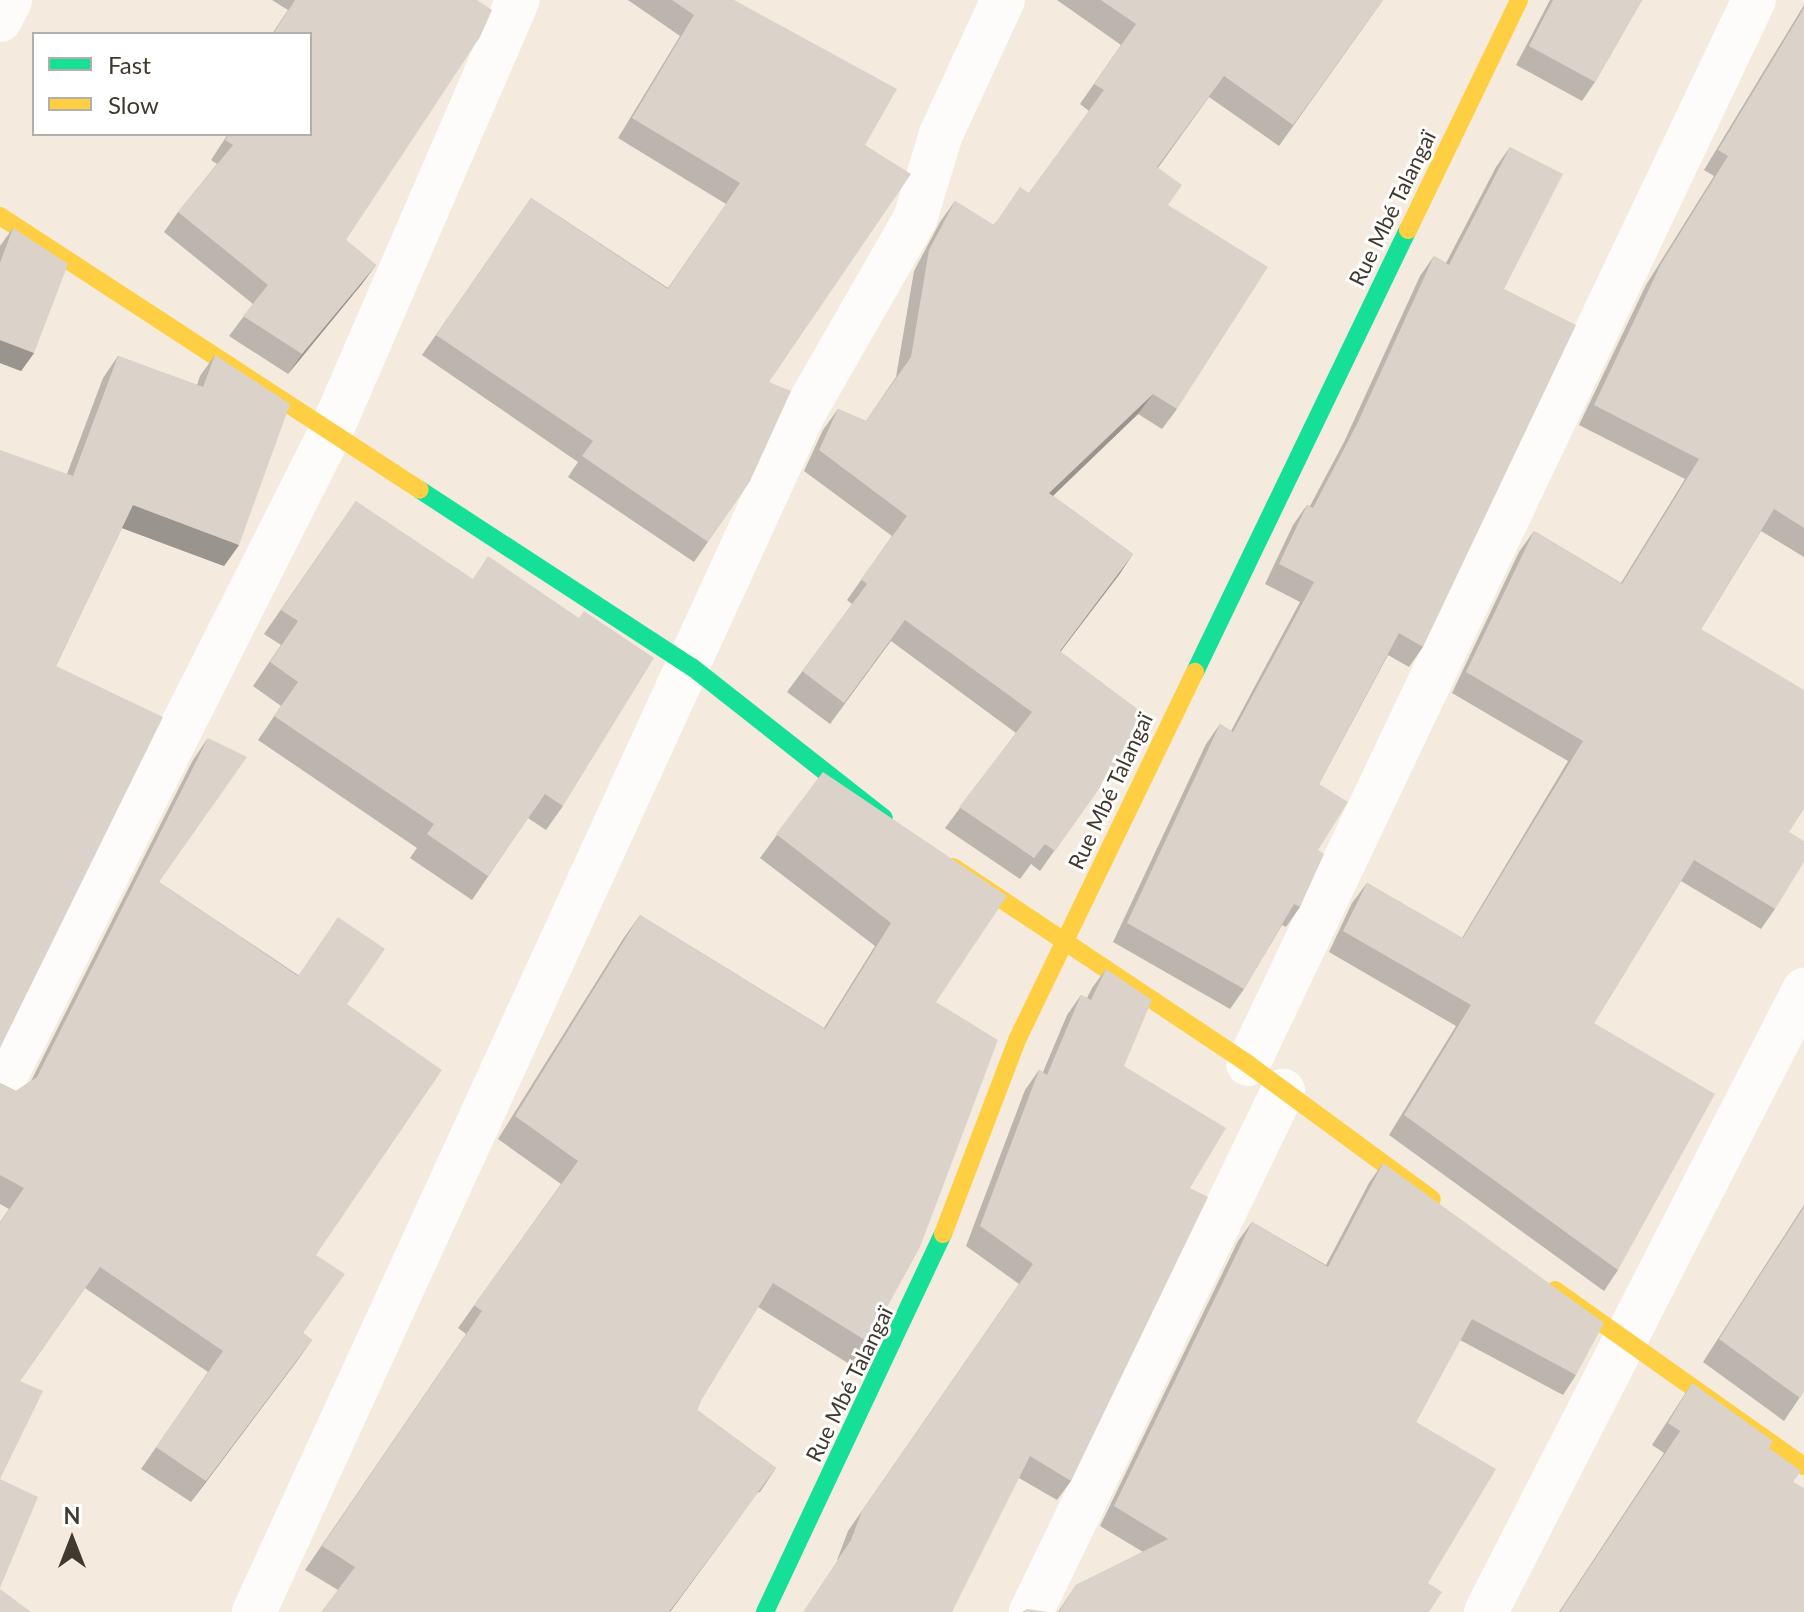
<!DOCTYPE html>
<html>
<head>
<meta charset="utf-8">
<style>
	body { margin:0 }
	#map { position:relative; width:1804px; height:1612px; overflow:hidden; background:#f4ebde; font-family:Lato,sans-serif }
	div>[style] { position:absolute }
	.street>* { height:44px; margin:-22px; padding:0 22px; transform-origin:22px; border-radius:22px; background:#fdfcfa }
	.fast>* { height:18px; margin:-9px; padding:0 9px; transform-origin:9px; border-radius:9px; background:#16e098 }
	.slow>* { height:18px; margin:-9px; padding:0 9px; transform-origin:9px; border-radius:9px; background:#ffcf43 }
	.wall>* { inset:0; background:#bcb5ad }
	.shaded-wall>* { inset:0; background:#99948d }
	.building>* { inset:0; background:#dbd3c9 }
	span { translate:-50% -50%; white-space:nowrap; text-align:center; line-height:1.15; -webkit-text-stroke:6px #fff; paint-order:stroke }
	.street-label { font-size:22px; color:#41392d }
	.legend { position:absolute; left:32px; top:32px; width:280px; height:104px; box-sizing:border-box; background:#fff; border:2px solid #b3b0ab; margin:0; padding:10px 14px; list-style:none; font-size:24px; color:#41392d }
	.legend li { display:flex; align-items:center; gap:16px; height:40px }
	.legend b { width:40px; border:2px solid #b3b0ab }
	.north { position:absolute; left:32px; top:1500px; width:80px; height:80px; -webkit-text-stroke:6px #fff; paint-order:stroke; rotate:0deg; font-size:22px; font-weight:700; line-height:32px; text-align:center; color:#41392d }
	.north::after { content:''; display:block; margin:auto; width:28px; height:36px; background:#41392d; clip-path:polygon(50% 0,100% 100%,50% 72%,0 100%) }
</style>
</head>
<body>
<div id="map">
	<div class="street">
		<i style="left:0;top:20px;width:22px;rotate:-63deg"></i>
		<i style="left:1248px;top:1064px;width:1178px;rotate:-64.57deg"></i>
		<i style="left:0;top:1087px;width:737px;rotate:-63.23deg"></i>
		<i style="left:332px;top:429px;width:468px;rotate:-66.6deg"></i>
		<i style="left:254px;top:1612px;width:1316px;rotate:-65.38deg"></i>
		<i style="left:802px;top:416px;width:227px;rotate:-60.2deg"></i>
		<i style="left:915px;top:219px;width:89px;rotate:-73deg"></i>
		<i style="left:941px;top:134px;width:148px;rotate:-65.2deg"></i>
		<i style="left:1031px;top:1612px;width:579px;rotate:-64.19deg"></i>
		<i style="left:1486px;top:1612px;width:699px;rotate:-62.92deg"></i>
	</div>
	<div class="fast">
		<i style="left:420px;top:490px;width:325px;rotate:33.1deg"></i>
		<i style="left:692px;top:667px;width:244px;rotate:38.2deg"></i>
		<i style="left:1195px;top:672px;width:491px;rotate:-64.3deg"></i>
		<i style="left:765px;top:1612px;width:418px;rotate:-64.8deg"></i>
	</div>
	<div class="slow">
		<i style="left:0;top:216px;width:501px;rotate:33.12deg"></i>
		<i style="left:1408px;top:230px;width:255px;rotate:-64.2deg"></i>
		<i style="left:953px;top:867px;width:355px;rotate:33.7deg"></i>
		<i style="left:1248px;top:1064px;width:228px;rotate:36.3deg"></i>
		<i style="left:943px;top:1234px;width:208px;rotate:-69.1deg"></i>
		<i style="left:1017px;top:1040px;width:409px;rotate:-64.2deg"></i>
		<i style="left:1555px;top:1290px;width:305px;rotate:35.3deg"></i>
	</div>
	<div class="wall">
		<i style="clip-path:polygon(272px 0,477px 0,346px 240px,376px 265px,361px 285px,288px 374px,229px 336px,253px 304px,164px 232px,178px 212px,217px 164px,211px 160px,228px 134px,310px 134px,310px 34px,272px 34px,288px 10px)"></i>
		<i style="clip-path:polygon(628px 0,734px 0,865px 145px,769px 382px,750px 481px,694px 562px,568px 477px,578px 462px,422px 355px,531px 198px,668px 288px,726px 204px,618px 138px,680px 36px)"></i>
		<i style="clip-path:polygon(1057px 0,1383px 0,1279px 146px,1209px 97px,1158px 168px,1168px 205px,1177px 409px,1162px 429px,1138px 414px,1053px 496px,1133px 554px,1060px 652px,1149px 718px,1040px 871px,1031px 864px,1020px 879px,945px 828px,1016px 733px,891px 641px,830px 724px,787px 692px,852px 604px,847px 600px,892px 536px,804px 471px,823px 430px,838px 409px,866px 421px,896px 377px,914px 271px,940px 222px,955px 201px,993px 225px,1029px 193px,1089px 111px,1080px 104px,1121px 45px)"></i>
		<i style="clip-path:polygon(1550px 0,1642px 0,1595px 82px,1582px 101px,1516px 65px)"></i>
		<i style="clip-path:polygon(1804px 5px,1804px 557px,1761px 531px,1701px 629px,1789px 832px,1775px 909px,1761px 929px,1681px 881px,1594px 1023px,1618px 1270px,1604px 1291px,1389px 1135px,1456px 1026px,1329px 952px,1352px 903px,1367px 883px,1462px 938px,1568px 761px,1452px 693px,1519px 552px,1534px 531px,1621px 583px,1685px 479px,1579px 425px,1646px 285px,1714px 176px,1704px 170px)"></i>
		<i style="clip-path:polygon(1510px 147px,1504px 289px,1423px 647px,1409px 667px,1388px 655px,1319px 784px,1318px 850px,1300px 907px,1286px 927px,1282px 925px,1244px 989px,1230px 1009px,1113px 942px,1206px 744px,1220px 724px,1231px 731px,1300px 602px,1265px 584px,1293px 525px,1307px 505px,1310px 506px,1344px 442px,1420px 276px,1434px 256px,1446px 263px,1496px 167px)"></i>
		<i style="clip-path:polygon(13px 228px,34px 353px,21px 371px,0 363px,0 246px)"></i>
		<i style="clip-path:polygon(215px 355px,239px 545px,224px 566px,122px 528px,56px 666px,67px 474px,103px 378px,118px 356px,197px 385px,200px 376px)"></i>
		<i style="clip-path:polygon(356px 501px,563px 806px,546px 830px,528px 818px,472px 900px,410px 858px,417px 848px,258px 740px,281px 706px,253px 686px,281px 645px,264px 634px)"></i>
		<i style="clip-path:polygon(208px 738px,159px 882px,298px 975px,347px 1004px,316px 1255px,303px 1333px,312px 1340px,191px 1502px,141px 1469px,208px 1372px,85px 1288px,20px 1381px,0 1479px,0 1588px,0 1222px,9px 1209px,0 1204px,0 1083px,16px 1091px,31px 1081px,193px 760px)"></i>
		<i style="clip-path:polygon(823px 772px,936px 1002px,868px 1342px,851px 1365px,758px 1307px,701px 1400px,697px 1410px,776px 1468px,760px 1492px,338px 1590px,305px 1570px,466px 1334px,458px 1328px,561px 1184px,498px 1139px,623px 939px,640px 915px,824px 1028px,875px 946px,760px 858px)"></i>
		<i style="clip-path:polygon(1106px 969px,1124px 1066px,1190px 1188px,1071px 1481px,1057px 1500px,1019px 1478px,837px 1560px,848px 1531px,1019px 1284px,966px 1246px,1025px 1090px,1039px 1070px,1043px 1072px,1067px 1015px,1081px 995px,1087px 998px,1092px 988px)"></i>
		<i style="clip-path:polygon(1383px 1163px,1576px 1375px,1563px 1395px,1460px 1340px,1416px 1422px,1428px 1583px,1429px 1612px,1058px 1612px,1076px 1585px,1143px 1552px,1100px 1526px,1238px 1241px,1252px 1222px,1326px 1265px,1369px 1183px)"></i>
		<i style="clip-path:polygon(1804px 1205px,1804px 1391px,1784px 1421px,1703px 1362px)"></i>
		<i style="clip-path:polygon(1692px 1383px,1769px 1448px,1793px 1482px,1804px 1612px,1559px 1612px,1664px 1453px,1652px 1445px)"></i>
	</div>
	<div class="shaded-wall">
		<i style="clip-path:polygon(376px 265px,361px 285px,288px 374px,302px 354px)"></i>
		<i style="clip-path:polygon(0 340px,34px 353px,21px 371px,0 363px)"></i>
		<i style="clip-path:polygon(1153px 394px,1138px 414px,1035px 513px,1049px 493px)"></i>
		<i style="clip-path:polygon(133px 505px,239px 545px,224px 566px,119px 527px)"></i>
		<i style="clip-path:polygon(1133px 554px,1119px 575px,1045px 672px,1060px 651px)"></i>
		<i style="clip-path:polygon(312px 1340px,297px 1361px,191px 1502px,206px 1481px)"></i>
		<i style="clip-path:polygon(776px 1468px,670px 1612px,669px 1612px)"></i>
	</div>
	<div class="building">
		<i style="clip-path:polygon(295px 0,477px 0,492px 10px,480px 37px,346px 240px,376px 265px,302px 354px,243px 316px,268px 285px,178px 212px,233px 145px,225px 140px,229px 134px,310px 134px,310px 34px,273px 34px)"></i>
		<i style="clip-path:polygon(672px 0,734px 0,897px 89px,865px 145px,911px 174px,769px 382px,791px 391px,750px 481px,708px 542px,582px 456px,593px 441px,436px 335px,531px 198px,668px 289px,740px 183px,632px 118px,694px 15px)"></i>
		<i style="clip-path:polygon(1101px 0,1383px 0,1293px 125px,1224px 76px,1157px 167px,1182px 185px,1168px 205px,1268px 267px,1177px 409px,1153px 394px,1049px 493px,1133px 554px,1060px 651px,1149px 718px,1055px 851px,1045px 844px,1034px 858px,959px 807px,1032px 712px,905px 620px,844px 703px,802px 671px,867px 584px,861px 579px,907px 516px,819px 450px,838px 409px,866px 421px,911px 357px,929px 250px,955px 201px,994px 225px,1020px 187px,1029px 193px,1104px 90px,1094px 84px,1136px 24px)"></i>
		<i style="clip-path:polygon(1553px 0,1642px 0,1595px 82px,1529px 46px)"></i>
		<i style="clip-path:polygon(1804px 8px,1804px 528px,1774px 509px,1701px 629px,1804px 690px,1804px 809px,1789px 832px,1804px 841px,1804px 862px,1775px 909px,1694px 860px,1594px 1023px,1715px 1094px,1618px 1270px,1404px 1115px,1471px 1005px,1343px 931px,1367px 883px,1463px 938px,1583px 741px,1466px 672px,1534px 531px,1622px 584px,1699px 459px,1594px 405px,1661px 264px,1728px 156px,1718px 150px)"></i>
		<i style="clip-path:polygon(1510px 147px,1563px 174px,1504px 289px,1576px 325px,1423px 647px,1399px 633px,1319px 784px,1348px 802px,1318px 850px,1324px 854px,1300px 907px,1294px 904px,1244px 989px,1127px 923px,1220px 724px,1233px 732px,1314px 582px,1279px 564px,1307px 505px,1313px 508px,1358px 422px,1434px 256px,1449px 265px)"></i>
		<i style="clip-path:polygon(13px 228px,68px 264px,34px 353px,0 340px,0 263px)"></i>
		<i style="clip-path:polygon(215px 355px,290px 404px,239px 545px,133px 505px,56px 666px,163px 717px,0 1048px,0 450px,73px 476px,118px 356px,203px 387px)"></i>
		<i style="clip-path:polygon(356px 501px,473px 579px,488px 556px,579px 618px,584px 611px,654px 658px,563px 806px,545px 794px,488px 876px,427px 834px,434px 824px,274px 716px,298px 682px,270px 662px,298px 621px,281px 610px)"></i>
		<i style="clip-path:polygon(208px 738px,247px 757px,159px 882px,298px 976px,338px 917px,385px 949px,347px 1004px,442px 1070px,316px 1255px,345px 1274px,303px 1333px,312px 1340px,206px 1481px,156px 1447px,223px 1351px,100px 1267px,20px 1381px,43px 1391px,0 1479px,38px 1497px,0 1588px,0 1223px,24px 1188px,0 1175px,0 1083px,16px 1091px,37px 1077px)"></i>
		<i style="clip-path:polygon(823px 772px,1007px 896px,936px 1002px,998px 1040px,920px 1247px,868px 1342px,773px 1283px,701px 1400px,697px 1410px,776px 1468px,669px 1612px,321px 1612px,355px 1567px,322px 1546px,482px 1311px,474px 1305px,578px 1161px,515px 1116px,640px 915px,825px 1029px,891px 923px,776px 834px)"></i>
		<i style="clip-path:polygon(1106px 969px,1152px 1000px,1124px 1066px,1226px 1128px,1190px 1188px,1208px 1197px,1071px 1481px,1030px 1456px,952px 1612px,803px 1612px,851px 1540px,862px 1511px,1033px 1264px,980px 1226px,1039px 1070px,1047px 1075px,1081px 995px,1091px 1000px)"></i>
		<i style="clip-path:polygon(1383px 1163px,1604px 1323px,1576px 1375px,1472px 1319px,1416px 1422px,1496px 1469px,1428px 1583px,1442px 1592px,1429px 1612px,1059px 1612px,1076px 1585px,1168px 1539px,1114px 1506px,1252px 1222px,1328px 1267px)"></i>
		<i style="clip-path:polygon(1804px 1207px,1804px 1391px,1800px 1398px,1719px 1339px)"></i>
		<i style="clip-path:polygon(1692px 1383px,1773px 1441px,1769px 1448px,1801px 1471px,1793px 1482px,1804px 1488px,1804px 1612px,1560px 1612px,1680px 1431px,1668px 1423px)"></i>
		<i style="clip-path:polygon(0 1589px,31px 1612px,0 1612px)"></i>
		<i style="clip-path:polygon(1027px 1609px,1048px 1612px,1022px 1612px)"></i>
	</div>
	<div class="street-label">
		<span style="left:1392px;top:208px;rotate:-64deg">Rue Mbé Talangaï</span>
		<span style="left:1110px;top:791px;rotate:-65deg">Rue Mbé Talangaï</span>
		<span style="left:849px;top:1384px;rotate:-64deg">Rue Mbé Talangaï</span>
	</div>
	<ul class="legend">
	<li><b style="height:10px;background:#16e098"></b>Fast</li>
	<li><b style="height:10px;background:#ffcf43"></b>Slow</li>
	</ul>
	<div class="north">N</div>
</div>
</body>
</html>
